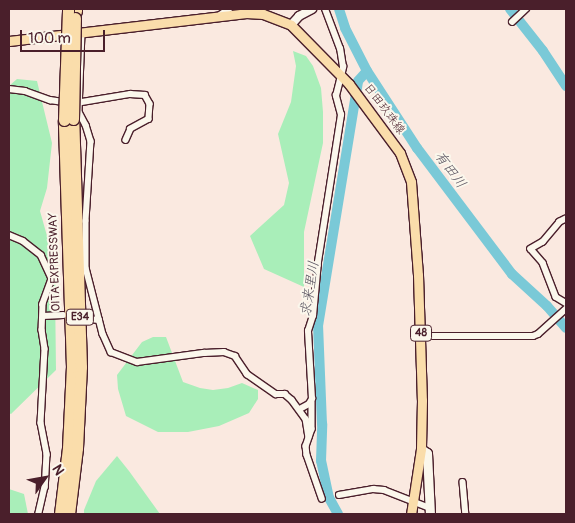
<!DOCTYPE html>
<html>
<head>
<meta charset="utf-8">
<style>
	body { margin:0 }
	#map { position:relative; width:575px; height:523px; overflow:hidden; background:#fae9e0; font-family:Pangolin,"Klee One",sans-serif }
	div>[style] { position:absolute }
	.green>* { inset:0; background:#a9eeb9 }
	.river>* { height:10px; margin:-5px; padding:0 5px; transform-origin:5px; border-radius:5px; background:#7ac9d7 }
	.roads { filter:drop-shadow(1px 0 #4a1f2b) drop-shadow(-1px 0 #4a1f2b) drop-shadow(0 1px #4a1f2b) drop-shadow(0 -1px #4a1f2b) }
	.minor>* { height:5.5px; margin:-2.75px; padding:0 2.75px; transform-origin:2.75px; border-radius:2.75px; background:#fbf7ec }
	.tertiary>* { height:8px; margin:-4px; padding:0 4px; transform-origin:4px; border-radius:4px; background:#fbf7ec }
	.secondary>* { height:9px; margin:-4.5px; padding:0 4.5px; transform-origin:4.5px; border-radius:4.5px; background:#fbf7ec }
	.primary>* { height:9px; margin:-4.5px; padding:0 4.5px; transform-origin:4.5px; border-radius:4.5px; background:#faddab }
	.motorway>* { height:11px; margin:-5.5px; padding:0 5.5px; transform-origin:5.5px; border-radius:5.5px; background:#faddab }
	.bridges { filter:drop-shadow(1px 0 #4a1f2b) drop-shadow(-1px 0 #4a1f2b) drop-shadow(0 1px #4a1f2b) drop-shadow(0 -1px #4a1f2b) }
	.motorway-bridge>* { height:11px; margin:-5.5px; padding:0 5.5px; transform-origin:5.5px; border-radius:5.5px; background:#faddab }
	span { translate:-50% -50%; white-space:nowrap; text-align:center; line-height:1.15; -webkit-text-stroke:4px #fbf7ec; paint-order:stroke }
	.shield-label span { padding:1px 4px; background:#fbf7ec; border:1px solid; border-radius:4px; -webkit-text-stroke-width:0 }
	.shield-label { font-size:11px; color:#4a1f2b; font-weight:700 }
	.street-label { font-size:12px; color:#4a1f2b }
	.water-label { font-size:14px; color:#58525f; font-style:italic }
	.frame { position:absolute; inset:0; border:10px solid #4a1f2b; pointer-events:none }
	.north { position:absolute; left:20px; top:453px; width:50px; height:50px; -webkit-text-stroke:4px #fbf7ec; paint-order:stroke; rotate:58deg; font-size:14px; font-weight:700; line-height:20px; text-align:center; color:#4a1f2b }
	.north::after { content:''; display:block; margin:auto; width:18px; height:22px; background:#4a1f2b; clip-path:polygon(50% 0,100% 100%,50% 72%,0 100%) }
	.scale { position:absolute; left:20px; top:30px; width:85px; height:22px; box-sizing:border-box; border:2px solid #4a1f2b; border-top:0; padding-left:6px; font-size:15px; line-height:18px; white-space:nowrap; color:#4a1f2b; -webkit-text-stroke:4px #fbf7ec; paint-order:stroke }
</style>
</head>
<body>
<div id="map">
	<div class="green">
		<i style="clip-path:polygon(293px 51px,306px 56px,313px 66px,321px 88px,323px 112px,323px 143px,304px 232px,304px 287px,264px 269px,250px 236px,284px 205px,289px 183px,278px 134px,291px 102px,296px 66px)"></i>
		<i style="clip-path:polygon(17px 79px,37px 81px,52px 143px,47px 188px,40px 211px,58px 275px,55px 288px,56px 370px,11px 414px,9px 413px,9px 86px)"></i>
		<i style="clip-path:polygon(153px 337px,166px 337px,183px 382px,200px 388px,213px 390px,228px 388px,242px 383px,258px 390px,258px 399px,249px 413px,219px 426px,188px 432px,158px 432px,126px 416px,118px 389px,117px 375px,142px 342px)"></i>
		<i style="clip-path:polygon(117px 456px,129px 471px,160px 514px,84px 514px,84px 510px,96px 481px)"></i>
		<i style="clip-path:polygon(9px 489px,24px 494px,28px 514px,9px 514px)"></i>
	</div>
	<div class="river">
		<i style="left:339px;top:9px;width:20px;rotate:72deg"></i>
		<i style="left:345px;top:28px;width:48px;rotate:62.9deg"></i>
		<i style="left:367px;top:71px;width:92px;rotate:57deg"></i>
		<i style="left:417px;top:148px;width:158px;rotate:53deg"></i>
		<i style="left:512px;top:274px;width:47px;rotate:42.4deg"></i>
		<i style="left:547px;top:306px;width:29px;rotate:49deg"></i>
		<i style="left:510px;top:9px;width:53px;rotate:51.8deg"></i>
		<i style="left:543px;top:51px;width:42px;rotate:56.7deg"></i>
		<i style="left:338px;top:514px;width:18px;rotate:-119deg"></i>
		<i style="left:329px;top:498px;width:38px;rotate:-102deg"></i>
		<i style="left:321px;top:461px;width:37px;rotate:-88deg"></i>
		<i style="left:322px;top:424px;width:98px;rotate:-92.3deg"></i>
		<i style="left:318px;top:326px;width:248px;rotate:-80.7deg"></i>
		<i style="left:358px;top:81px;width:13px;rotate:-48deg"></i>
	</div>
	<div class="roads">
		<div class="minor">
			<i style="left:220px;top:15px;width:11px;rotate:-34deg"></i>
			<i style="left:512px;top:22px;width:19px;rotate:-43deg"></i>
			<i style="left:82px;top:33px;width:79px;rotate:92.2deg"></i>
			<i style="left:79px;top:112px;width:15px;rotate:62deg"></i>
			<i style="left:86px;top:125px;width:17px;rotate:73deg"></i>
			<i style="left:91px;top:141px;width:80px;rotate:93.6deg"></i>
			<i style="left:86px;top:221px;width:47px;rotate:90deg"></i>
			<i style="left:86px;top:268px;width:68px;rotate:75.6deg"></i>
			<i style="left:103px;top:334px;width:20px;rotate:66deg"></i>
			<i style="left:111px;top:352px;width:28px;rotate:21deg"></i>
			<i style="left:137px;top:362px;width:68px;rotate:-7.7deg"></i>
			<i style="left:204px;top:353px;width:20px;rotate:-3deg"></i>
			<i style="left:224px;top:352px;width:12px;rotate:20deg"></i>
			<i style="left:235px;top:356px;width:22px;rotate:56deg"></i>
			<i style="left:247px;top:374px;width:35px;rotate:35deg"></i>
			<i style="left:276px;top:394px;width:9px"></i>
			<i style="left:285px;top:394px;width:9px;rotate:41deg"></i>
			<i style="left:292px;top:400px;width:24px;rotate:54deg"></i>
			<i style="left:306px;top:419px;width:18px;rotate:81deg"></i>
			<i style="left:9px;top:89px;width:16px;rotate:7deg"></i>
			<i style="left:25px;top:91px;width:27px;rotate:20deg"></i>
			<i style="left:50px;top:100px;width:15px;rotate:8deg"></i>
			<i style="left:76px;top:103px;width:55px;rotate:-9.5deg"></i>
			<i style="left:130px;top:94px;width:15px;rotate:4deg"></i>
			<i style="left:145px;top:95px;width:10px;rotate:61deg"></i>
			<i style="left:150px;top:104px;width:15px;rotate:94deg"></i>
			<i style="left:149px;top:119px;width:21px;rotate:151deg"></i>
			<i style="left:131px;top:129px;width:12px;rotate:114deg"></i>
			<i style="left:566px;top:219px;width:7px;rotate:153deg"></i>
			<i style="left:560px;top:222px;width:26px;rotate:130deg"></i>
			<i style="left:543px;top:242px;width:14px;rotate:150deg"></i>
			<i style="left:531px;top:249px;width:18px;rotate:49deg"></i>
			<i style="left:543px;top:263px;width:36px;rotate:69deg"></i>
			<i style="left:556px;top:297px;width:12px;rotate:31deg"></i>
			<i style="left:9px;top:235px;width:15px;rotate:23deg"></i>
			<i style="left:23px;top:241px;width:23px;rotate:38deg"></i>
			<i style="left:41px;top:255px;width:26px;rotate:65deg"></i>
			<i style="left:52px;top:279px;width:27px;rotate:110deg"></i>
			<i style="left:43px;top:304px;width:26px;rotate:92deg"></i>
			<i style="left:42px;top:330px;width:19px;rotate:81deg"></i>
			<i style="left:45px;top:349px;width:74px;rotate:93.1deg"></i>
			<i style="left:41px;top:423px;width:32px;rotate:79deg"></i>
			<i style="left:47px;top:454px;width:33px;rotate:93deg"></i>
			<i style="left:45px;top:487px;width:28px;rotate:103deg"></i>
			<i style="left:43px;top:316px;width:20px;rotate:-3deg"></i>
			<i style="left:89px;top:319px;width:10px;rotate:6deg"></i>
			<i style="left:421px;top:336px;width:112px"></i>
			<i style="left:533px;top:336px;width:5px;rotate:-22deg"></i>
			<i style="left:538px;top:334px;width:38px;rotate:-42deg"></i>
			<i style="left:312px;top:402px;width:27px;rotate:90deg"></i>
			<i style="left:312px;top:429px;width:18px;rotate:109deg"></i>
			<i style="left:306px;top:446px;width:9px;rotate:84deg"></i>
			<i style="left:307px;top:455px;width:46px;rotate:70.8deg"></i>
			<i style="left:300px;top:409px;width:10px;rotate:-29deg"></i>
			<i style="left:309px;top:404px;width:6px;rotate:-59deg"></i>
			<i style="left:312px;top:399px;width:68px;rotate:-93.4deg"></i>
			<i style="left:308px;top:331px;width:16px;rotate:-72deg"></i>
			<i style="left:313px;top:316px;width:54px;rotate:-84.7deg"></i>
			<i style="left:318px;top:262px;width:149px;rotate:-81.1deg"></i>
			<i style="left:341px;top:115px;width:20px;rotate:-105deg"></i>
			<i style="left:336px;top:96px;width:30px;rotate:-76deg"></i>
			<i style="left:343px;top:67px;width:18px;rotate:-99deg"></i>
			<i style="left:340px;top:49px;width:43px;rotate:-110.6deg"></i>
			<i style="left:463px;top:482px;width:32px;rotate:85deg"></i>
			<i style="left:339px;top:495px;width:35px;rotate:-10deg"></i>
			<i style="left:373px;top:489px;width:11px;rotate:5deg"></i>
			<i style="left:384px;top:490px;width:49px;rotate:21.4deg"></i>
		</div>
		<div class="tertiary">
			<i style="left:291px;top:25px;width:12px;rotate:-48deg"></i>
			<i style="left:299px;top:16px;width:15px;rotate:-28deg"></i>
		</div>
		<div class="secondary">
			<i style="left:421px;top:449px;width:7px;rotate:34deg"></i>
			<i style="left:427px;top:453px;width:61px;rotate:87.2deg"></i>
		</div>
		<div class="primary">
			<i style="left:9px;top:41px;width:239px;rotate:-6.7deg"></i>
			<i style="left:246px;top:13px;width:17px;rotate:3deg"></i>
			<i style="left:263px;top:14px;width:30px;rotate:21deg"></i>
			<i style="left:291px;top:25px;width:83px;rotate:45.5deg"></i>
			<i style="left:349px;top:84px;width:86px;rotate:53.5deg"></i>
			<i style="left:400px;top:153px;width:31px;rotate:69deg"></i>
			<i style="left:411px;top:182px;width:93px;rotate:85.7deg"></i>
			<i style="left:418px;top:275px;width:125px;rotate:88.2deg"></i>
			<i style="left:422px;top:400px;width:49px;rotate:91.2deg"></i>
			<i style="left:421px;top:449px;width:66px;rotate:98.7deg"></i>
		</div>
		<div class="motorway">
			<i style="left:76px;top:11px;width:2px;rotate:-90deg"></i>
			<i style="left:60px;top:514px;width:66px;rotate:-83.1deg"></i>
			<i style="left:68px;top:448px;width:81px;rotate:-87.2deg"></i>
			<i style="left:72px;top:367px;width:247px;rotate:-91.9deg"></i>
			<i style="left:69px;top:514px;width:66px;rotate:-83.1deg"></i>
			<i style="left:77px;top:448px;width:81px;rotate:-87.2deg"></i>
			<i style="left:81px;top:367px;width:248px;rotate:-91.8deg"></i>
		</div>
	</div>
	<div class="bridges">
		<div class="motorway-bridge">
			<i style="left:73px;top:119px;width:101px;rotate:-88.9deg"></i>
			<i style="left:64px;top:120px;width:110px;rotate:-87.9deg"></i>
		</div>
	</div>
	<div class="shield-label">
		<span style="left:80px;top:317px">E34</span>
		<span style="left:421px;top:333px">48</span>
	</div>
	<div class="street-label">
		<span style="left:384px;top:109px;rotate:53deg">日田玖珠線</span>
		<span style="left:55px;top:262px;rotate:-92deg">OITA EXPRESSWAY</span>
	</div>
	<div class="water-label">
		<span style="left:450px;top:170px;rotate:53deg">有田川</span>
		<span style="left:310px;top:289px;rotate:-81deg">求来里川</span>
	</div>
	<div class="frame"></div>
	<div class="north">N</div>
	<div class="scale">100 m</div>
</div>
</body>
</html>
